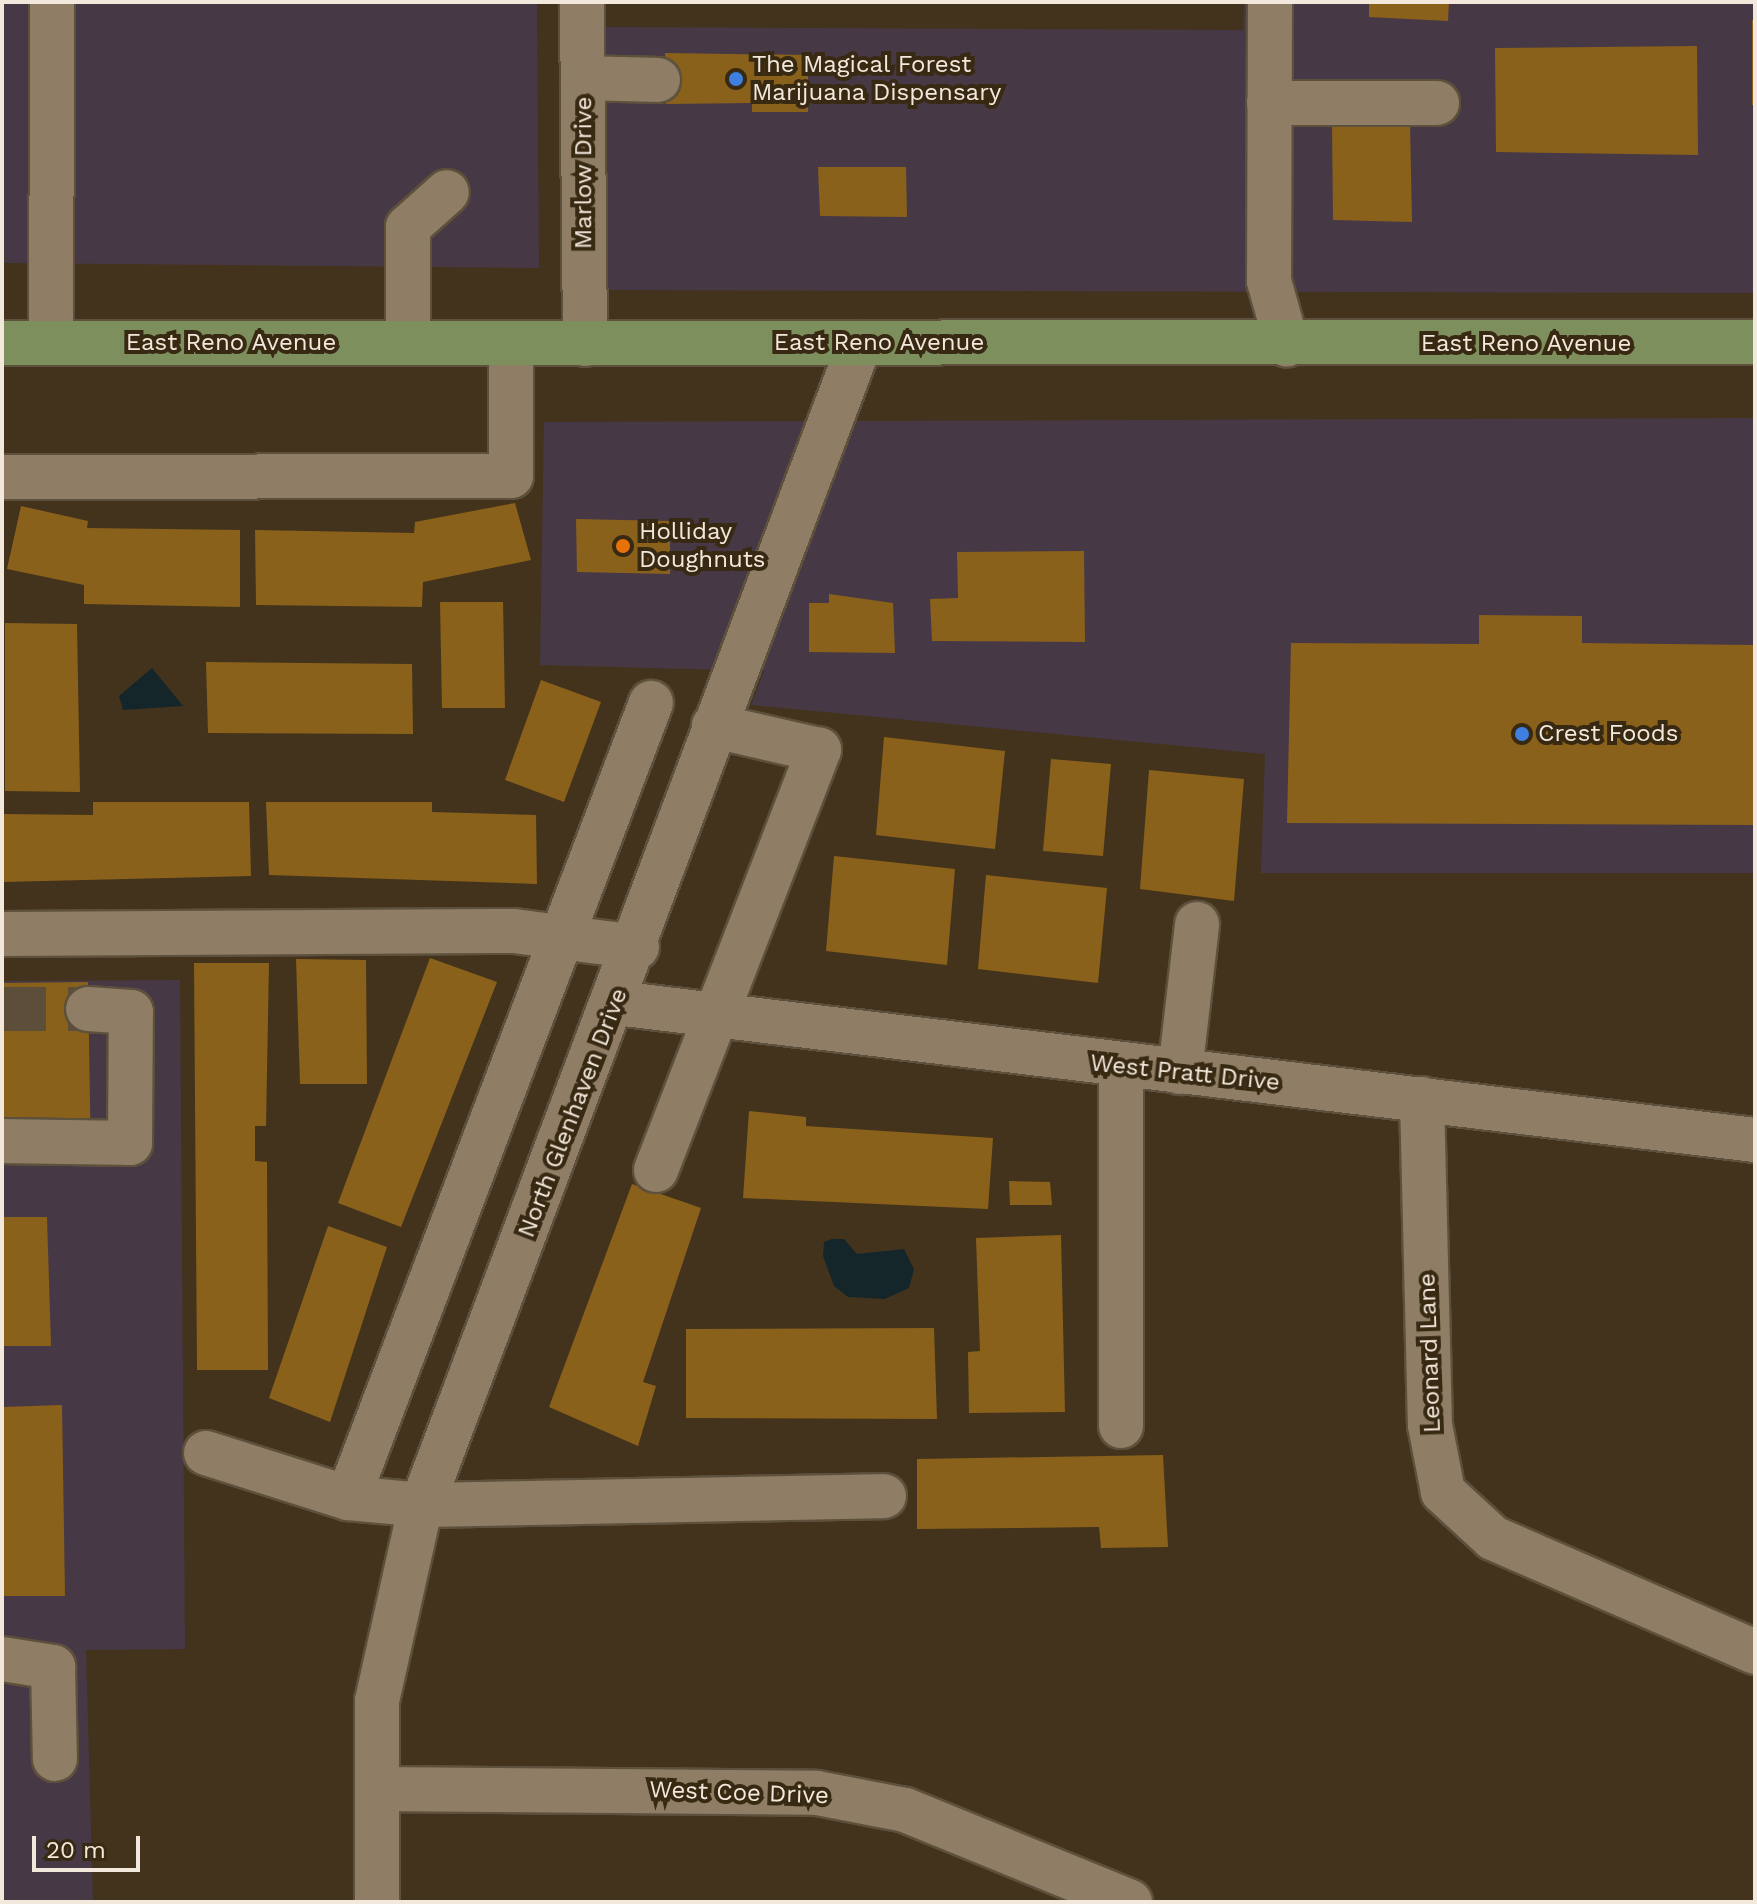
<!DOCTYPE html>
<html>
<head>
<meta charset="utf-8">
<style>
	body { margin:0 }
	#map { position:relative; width:1757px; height:1904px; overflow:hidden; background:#43331c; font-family:"Work Sans",sans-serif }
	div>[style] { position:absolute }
	.commercial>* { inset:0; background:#473846 }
	.water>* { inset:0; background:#15262b }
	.building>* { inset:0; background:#8a611b }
	.minor-tunnel>* { height:44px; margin-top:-22px; transform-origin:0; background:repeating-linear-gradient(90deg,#5d4e39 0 44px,transparent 0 66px) }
	.roads { filter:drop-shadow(2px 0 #5d503c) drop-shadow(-2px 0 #5d503c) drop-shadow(0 2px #5d503c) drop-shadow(0 -2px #5d503c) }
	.minor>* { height:44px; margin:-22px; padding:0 22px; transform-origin:22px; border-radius:22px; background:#8f7e65 }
	.major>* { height:44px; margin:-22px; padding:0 22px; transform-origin:22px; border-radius:22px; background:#7c8f5d }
	.dots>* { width:22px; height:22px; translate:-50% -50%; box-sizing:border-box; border:4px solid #382912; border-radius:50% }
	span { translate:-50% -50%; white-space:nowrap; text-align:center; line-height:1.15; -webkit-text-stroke:8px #382912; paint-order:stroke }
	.poi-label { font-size:24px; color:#f2e8db }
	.left { translate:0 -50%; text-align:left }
	.street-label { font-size:24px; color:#f2e8db }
	.frame { position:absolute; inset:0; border:4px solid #f2e8db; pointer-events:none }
	.scale { position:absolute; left:32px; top:1836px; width:108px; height:36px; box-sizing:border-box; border:4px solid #f2e8db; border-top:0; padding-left:10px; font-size:24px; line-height:28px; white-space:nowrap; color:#f2e8db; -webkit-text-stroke:6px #382912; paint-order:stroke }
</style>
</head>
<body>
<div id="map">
	<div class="commercial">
		<i style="clip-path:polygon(2px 2px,537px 2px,539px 268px,2px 263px)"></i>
		<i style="clip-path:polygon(1244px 2px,1755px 2px,1755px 293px,606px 290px,601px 27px,1243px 30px)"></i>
		<i style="clip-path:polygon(1755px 418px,1755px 873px,1261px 873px,1265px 754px,751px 705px,764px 671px,540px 665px,544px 422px)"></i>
		<i style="clip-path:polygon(180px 980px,185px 1649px,86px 1650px,93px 1902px,2px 1902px,2px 981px)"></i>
	</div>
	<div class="water">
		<i style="clip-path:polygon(152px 668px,183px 706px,123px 710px,119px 696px)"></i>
		<i style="clip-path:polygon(832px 1239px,844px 1239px,857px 1254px,904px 1249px,914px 1269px,909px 1288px,885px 1299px,848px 1297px,834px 1286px,823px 1256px,824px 1242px)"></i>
	</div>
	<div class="building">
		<i style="clip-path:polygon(1369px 2px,1449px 2px,1448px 21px,1369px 17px)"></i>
		<i style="clip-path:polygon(1752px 20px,1755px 20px,1755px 105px,1752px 105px)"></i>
		<i style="clip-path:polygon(1697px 46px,1698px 155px,1496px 152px,1495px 48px)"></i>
		<i style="clip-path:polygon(665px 53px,808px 55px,808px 112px,752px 112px,752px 103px,666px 104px)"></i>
		<i style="clip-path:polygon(1332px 121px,1410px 122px,1412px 222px,1333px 220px)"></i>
		<i style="clip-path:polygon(818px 167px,906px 167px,907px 217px,820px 216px)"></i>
		<i style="clip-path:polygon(515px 503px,531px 560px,423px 582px,422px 607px,256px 605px,255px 530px,414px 533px,415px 522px)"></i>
		<i style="clip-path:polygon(21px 506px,88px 521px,87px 528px,240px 530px,240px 607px,84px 604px,84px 585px,7px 569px)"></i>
		<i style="clip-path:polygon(576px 519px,670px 521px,670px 574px,577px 572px)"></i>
		<i style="clip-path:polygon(1084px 551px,1085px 642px,932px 641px,930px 599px,958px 598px,957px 552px)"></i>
		<i style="clip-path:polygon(829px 594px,893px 603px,895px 653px,809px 652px,809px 603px,829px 603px)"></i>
		<i style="clip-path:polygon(440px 602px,503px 602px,505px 708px,442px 708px)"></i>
		<i style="clip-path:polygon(1479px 615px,1582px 616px,1582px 643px,1755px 645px,1755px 825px,1287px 823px,1291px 643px,1479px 644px)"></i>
		<i style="clip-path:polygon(5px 623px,77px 624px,80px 792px,5px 791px)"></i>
		<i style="clip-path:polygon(206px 662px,412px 664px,413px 734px,208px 733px)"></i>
		<i style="clip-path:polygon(541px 680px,601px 702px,564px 802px,505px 780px)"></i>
		<i style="clip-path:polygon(884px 737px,1005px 751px,995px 849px,876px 835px)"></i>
		<i style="clip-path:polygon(1051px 759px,1111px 764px,1103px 856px,1043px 851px)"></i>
		<i style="clip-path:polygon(1149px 770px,1244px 779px,1234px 901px,1140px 889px)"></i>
		<i style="clip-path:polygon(93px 802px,249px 802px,251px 876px,2px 882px,2px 814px,93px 815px)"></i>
		<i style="clip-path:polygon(266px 802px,432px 802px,432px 812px,536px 815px,537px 884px,269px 875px)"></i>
		<i style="clip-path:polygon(834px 856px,955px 869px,947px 965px,826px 951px)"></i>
		<i style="clip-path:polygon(986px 875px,1107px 888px,1098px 983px,978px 969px)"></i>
		<i style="clip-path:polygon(430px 958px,497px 982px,401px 1227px,338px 1203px)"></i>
		<i style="clip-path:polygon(296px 959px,366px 960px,367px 1084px,300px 1084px)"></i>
		<i style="clip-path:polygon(194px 963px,269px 963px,266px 1126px,255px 1126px,255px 1161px,267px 1162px,268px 1370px,197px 1370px)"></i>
		<i style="clip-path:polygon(88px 982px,91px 1162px,2px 1163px,2px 983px)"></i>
		<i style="clip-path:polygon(749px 1111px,806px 1117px,806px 1126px,993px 1138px,988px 1209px,743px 1198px)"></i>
		<i style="clip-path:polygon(1009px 1181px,1050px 1182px,1052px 1205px,1010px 1205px)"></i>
		<i style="clip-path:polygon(632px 1184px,701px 1208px,643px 1382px,656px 1386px,638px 1446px,549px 1407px)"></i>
		<i style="clip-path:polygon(2px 1217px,47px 1217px,51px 1346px,2px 1346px)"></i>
		<i style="clip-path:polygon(328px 1226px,387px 1247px,330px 1422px,269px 1398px)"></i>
		<i style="clip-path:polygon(1061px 1235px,1065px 1412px,969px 1413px,968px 1352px,980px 1351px,976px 1238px)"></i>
		<i style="clip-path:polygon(934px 1328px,937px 1419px,686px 1418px,686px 1329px)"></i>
		<i style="clip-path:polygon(62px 1405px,65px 1596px,2px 1596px,2px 1407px)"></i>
		<i style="clip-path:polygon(1163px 1455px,1168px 1547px,1101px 1548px,1099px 1527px,917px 1529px,917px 1459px)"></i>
	</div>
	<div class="minor-tunnel">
		<i style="left:2px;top:1009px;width:86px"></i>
	</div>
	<div class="roads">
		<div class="minor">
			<i style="left:582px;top:2px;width:342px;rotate:89.5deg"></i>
			<i style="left:1270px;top:2px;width:279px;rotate:90.2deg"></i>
			<i style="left:1269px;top:281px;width:66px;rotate:74.3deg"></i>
			<i style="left:583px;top:78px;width:75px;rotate:1.5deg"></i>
			<i style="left:1269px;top:103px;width:168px"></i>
			<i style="left:51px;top:343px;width:341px;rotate:-89.8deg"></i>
			<i style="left:408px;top:343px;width:116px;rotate:-90deg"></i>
			<i style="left:408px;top:227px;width:52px;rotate:-41.9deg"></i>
			<i style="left:2px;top:477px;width:509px;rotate:-0.11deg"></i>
			<i style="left:511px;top:476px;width:133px;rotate:-90deg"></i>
			<i style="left:2px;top:934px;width:512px;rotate:-0.34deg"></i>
			<i style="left:514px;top:931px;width:124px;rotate:7.4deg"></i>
			<i style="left:616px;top:1003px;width:1147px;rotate:6.86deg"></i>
			<i style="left:1121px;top:1065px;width:361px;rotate:90deg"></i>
			<i style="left:1180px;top:1072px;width:149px;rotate:-83.4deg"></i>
			<i style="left:1422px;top:1099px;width:326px;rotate:88.6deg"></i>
			<i style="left:1430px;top:1425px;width:68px;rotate:79deg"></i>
			<i style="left:1443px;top:1492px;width:68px;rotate:42.6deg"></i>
			<i style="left:1493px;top:1538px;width:286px;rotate:23.5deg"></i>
			<i style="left:2px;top:1141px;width:128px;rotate:0.9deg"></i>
			<i style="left:130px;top:1143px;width:131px;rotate:-89.6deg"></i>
			<i style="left:131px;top:1012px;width:43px;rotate:-176deg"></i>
			<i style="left:656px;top:1170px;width:451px;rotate:-68.8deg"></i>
			<i style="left:819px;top:750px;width:108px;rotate:-167.1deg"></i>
			<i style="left:206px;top:1453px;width:149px;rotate:17.6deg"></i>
			<i style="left:348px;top:1498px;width:74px;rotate:5.4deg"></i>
			<i style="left:422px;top:1505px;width:462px;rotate:-1.1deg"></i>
			<i style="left:348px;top:1498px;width:851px;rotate:-69.14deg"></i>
			<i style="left:2px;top:1659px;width:52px;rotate:8.9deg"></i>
			<i style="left:53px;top:1667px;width:92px;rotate:88.8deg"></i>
			<i style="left:377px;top:1789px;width:440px;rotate:0.5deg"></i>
			<i style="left:817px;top:1793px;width:90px;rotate:10.9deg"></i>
			<i style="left:905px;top:1810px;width:243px;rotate:22.2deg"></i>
			<i style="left:377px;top:1902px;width:201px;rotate:-90deg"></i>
			<i style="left:377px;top:1701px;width:193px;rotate:-77.4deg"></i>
			<i style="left:419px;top:1513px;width:1250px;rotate:-69.35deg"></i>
		</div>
		<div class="major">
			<i style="left:2px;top:343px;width:1753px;rotate:-0.03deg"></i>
		</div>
	</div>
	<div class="dots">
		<i style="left:736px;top:79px;background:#3f7fe0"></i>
		<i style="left:623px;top:546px;background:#e8710a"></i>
		<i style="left:1522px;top:734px;background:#3f7fe0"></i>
	</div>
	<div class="poi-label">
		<span class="left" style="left:752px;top:79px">The Magical Forest<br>Marijuana Dispensary</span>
		<span class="left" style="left:639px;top:546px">Holliday<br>Doughnuts</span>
		<span class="left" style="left:1538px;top:734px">Crest Foods</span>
	</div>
	<div class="street-label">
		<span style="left:584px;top:173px;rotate:-90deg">Marlow Drive</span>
		<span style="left:231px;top:343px">East Reno Avenue</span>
		<span style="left:879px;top:343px">East Reno Avenue</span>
		<span style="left:1526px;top:344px">East Reno Avenue</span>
		<span style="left:1185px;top:1073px;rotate:6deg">West Pratt Drive</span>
		<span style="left:573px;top:1113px;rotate:-69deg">North Glenhaven Drive</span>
		<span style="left:1430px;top:1353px;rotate:-92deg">Leonard Lane</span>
		<span style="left:739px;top:1793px;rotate:2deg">West Coe Drive</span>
	</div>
	<div class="frame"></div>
	<div class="scale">20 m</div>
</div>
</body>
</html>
